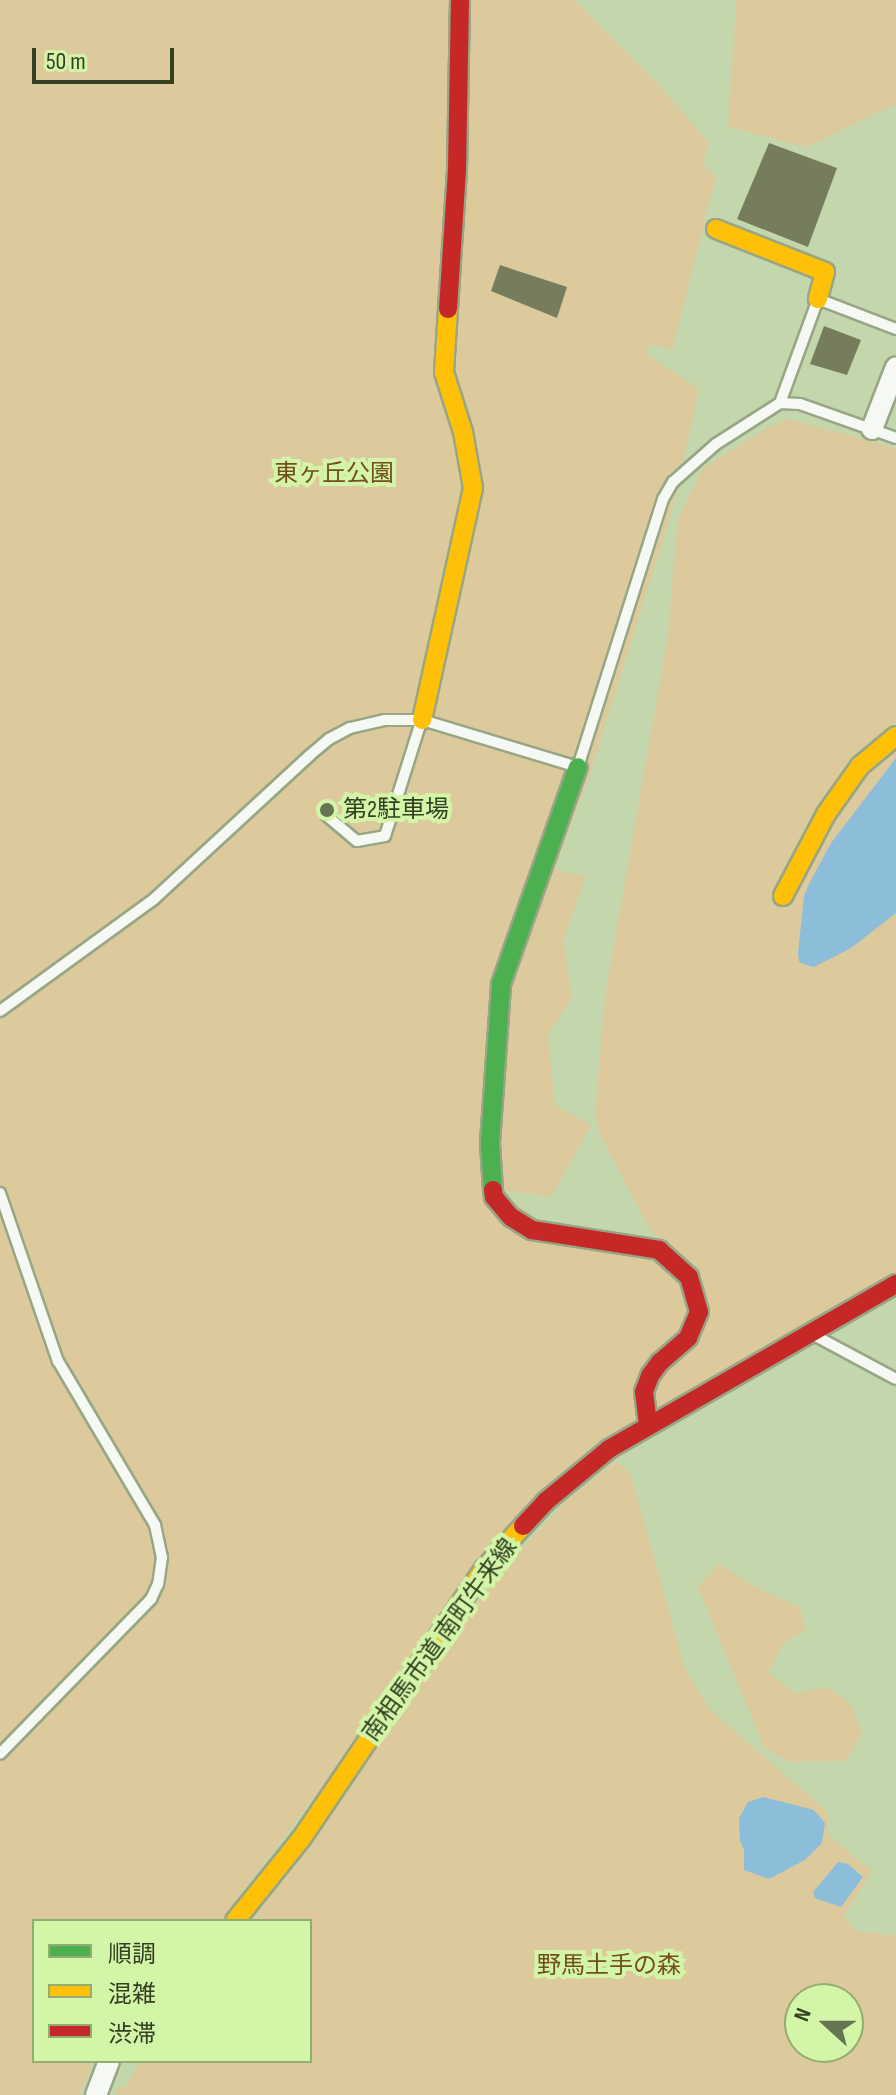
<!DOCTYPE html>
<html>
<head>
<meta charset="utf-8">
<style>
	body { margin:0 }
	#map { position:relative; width:896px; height:2095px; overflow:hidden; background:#c4d6ac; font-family:"Sofia Sans Condensed","Noto Sans JP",sans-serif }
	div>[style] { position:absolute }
	.green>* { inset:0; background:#dcca9d }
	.water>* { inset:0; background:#8cbeda }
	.building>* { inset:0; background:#757d5c }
	.roads { filter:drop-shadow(2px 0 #98a685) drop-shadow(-2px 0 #98a685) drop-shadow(0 2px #98a685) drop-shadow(0 -2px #98a685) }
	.lane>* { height:10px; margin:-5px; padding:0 5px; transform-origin:5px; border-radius:5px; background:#f6f9f3 }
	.street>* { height:20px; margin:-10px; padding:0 10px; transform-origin:10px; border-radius:10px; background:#f6f9f3 }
	.fast>* { height:18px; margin:-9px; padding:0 9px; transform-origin:9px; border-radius:9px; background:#4caf50 }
	.slow>* { height:18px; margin:-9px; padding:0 9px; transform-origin:9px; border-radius:9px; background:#ffc107 }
	.jam>* { height:18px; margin:-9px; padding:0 9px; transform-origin:9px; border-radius:9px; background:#c62828 }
	.dots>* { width:22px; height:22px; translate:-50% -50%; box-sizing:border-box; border:4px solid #d3f5a8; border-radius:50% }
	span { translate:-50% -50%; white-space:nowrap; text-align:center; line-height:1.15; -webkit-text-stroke:8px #d3f5a8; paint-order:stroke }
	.park-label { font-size:24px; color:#754d1e }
	.poi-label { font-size:24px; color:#323f20 }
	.left { translate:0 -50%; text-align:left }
	.street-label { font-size:24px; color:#323f20 }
	.legend { position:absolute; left:32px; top:1919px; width:280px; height:144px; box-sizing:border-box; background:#d3f5a8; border:2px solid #93ac72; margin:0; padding:10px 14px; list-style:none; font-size:24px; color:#323f20 }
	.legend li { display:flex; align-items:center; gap:16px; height:40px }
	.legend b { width:40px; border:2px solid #93ac72 }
	.north { position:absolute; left:784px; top:1983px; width:80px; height:80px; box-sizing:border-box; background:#d3f5a8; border:2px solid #93ac72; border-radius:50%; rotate:291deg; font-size:22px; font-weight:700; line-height:32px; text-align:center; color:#323f20 }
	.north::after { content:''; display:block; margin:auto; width:28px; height:36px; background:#657451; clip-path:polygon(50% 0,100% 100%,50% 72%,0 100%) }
	.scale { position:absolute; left:32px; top:48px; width:142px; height:36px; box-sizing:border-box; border:4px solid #323f20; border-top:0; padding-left:10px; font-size:24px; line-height:28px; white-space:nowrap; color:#323f20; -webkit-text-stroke:6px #d3f5a8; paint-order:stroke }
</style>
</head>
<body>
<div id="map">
	<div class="green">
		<i style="clip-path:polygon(0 0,575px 0,657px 83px,709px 143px,703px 164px,716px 177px,672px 350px,649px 344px,646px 354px,699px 389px,671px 514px,590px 774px,554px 870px,586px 876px,563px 941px,572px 997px,548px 1035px,555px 1105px,591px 1125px,551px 1197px,506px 1191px,506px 1195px,538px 1221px,662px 1242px,649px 1228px,622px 1177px,600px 1134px,595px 1112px,605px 996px,667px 641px,678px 518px,703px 468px,764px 430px,788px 419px,896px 448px,896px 1278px,563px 1471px,220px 1921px,34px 1921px,34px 2061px,93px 2061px,80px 2095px,0 2095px)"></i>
		<i style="clip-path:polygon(736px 0,896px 0,896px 107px,891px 106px,807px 147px,728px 127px)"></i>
		<i style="clip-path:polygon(evenodd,616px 1461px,630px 1472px,685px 1669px,710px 1710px,827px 1811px,828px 1835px,872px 1871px,844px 1916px,856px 1931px,896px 1935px,896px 2095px,115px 2095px,117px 2089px,127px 2085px,140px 2061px,310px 2061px,310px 1921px,252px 1921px,498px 1574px,566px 1501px,616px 1461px,800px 1999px,848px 1999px,848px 2047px,800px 2047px,800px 1999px)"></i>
		<i style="clip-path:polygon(718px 1563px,757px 1588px,800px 1607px,806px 1629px,783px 1644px,768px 1673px,795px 1693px,829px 1687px,851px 1705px,862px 1734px,846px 1761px,790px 1762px,764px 1747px,698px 1587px)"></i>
	</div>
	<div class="water">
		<i style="clip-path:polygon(896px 758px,896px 913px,851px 948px,814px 967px,806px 965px,799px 962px,798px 953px,804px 896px,810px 882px,831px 843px)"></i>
		<i style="clip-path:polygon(763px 1797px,814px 1810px,825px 1823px,822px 1843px,805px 1860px,769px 1879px,744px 1870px,744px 1850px,740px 1840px,739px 1818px,748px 1802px)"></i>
		<i style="clip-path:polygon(838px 1862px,848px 1864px,863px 1877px,841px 1907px,815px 1898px,813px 1892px)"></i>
	</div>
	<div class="building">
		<i style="clip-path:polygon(769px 143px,837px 168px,808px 247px,737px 219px)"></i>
		<i style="clip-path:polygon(500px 265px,567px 287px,557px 318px,491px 291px)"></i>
		<i style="clip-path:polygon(824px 326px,861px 340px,847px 375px,810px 364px)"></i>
	</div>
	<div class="roads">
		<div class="lane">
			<i style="left:780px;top:403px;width:20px;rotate:3deg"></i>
			<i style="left:800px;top:404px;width:102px;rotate:19.5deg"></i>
			<i style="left:327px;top:816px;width:39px;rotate:40deg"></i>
			<i style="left:357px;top:841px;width:28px;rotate:-10deg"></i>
			<i style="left:385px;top:836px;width:120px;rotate:-72.5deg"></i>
			<i style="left:0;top:1011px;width:190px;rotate:-36deg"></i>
			<i style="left:154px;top:899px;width:212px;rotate:-42.7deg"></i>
			<i style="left:310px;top:755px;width:25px;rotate:-40deg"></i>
			<i style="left:329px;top:739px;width:24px;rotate:-28deg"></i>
			<i style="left:350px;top:728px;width:36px;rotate:-13deg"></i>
			<i style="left:385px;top:720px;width:37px"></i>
			<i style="left:422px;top:720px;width:163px;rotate:16.8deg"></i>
			<i style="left:578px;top:767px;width:281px;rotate:-72.4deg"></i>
			<i style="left:663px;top:499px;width:20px;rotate:-60deg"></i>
			<i style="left:673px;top:482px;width:57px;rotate:-41.5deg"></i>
			<i style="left:716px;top:444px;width:76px;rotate:-32.6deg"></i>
			<i style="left:780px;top:403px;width:111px;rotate:-69.9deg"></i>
			<i style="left:818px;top:299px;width:84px;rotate:21deg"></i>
			<i style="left:0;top:1193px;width:178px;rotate:71deg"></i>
			<i style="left:58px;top:1361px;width:191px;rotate:59.4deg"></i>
			<i style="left:155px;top:1525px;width:33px;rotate:78deg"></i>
			<i style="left:162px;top:1557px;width:27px;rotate:98deg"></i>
			<i style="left:158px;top:1584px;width:17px;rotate:115deg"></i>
			<i style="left:151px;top:1599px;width:216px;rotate:134.3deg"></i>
			<i style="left:812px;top:1334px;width:95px;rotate:28.2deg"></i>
		</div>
		<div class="street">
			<i style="left:872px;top:429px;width:66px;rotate:-68.8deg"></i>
			<i style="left:96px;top:2095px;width:36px;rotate:-69deg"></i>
		</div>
		<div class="fast">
			<i style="left:493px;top:1190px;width:47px;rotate:-93.7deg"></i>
			<i style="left:490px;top:1143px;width:159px;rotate:-86deg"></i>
			<i style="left:501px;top:984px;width:230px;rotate:-70.5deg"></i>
		</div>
		<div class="slow">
			<i style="left:716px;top:229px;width:117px;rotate:21.5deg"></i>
			<i style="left:825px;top:272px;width:28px;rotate:105deg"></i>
			<i style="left:422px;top:720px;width:238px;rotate:-77.6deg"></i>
			<i style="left:473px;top:488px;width:57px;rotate:-100.1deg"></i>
			<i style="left:463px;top:432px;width:63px;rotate:-107.6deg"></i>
			<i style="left:444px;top:372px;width:63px;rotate:-86.4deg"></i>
			<i style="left:783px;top:896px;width:93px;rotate:-62.3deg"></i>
			<i style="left:826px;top:814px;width:59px;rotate:-54.7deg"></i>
			<i style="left:860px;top:766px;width:47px;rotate:-39.8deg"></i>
			<i style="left:235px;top:1921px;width:105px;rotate:-51.2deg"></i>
			<i style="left:301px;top:1839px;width:326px;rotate:-55.9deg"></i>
			<i style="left:484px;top:1569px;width:58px;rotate:-47.8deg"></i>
		</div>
		<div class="jam">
			<i style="left:448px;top:309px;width:139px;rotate:-86.3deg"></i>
			<i style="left:457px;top:170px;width:170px;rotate:-89deg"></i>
			<i style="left:493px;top:1190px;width:7px;rotate:82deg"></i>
			<i style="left:494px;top:1197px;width:26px;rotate:50deg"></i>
			<i style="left:511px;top:1217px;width:25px;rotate:32deg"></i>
			<i style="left:532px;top:1230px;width:129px;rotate:8.9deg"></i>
			<i style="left:659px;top:1250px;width:40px;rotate:42deg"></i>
			<i style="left:689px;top:1277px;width:36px;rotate:74deg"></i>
			<i style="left:699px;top:1312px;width:28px;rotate:113deg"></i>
			<i style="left:688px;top:1338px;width:37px;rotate:139deg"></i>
			<i style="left:660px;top:1362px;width:17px;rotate:126deg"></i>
			<i style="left:650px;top:1376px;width:17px;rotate:111deg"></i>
			<i style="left:644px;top:1392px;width:34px;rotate:83deg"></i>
			<i style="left:523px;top:1526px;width:33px;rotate:-47deg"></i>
			<i style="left:545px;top:1502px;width:83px;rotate:-39.6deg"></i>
			<i style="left:609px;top:1449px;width:331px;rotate:-29.9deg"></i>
		</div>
	</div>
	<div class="dots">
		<i style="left:327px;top:810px;background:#657451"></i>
	</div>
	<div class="park-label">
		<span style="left:334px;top:474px">東ヶ丘公園</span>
		<span style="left:609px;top:1966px">野馬土手の森</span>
	</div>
	<div class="poi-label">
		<span class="left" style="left:343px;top:810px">第2駐車場</span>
	</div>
	<div class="street-label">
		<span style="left:440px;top:1640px;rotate:-54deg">南相馬市道 南町牛来線</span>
	</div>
	<ul class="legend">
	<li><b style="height:10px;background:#4caf50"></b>順調</li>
	<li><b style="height:10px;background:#ffc107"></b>混雑</li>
	<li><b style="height:10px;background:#c62828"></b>渋滞</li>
	</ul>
	<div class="north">N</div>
	<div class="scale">50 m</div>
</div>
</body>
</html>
